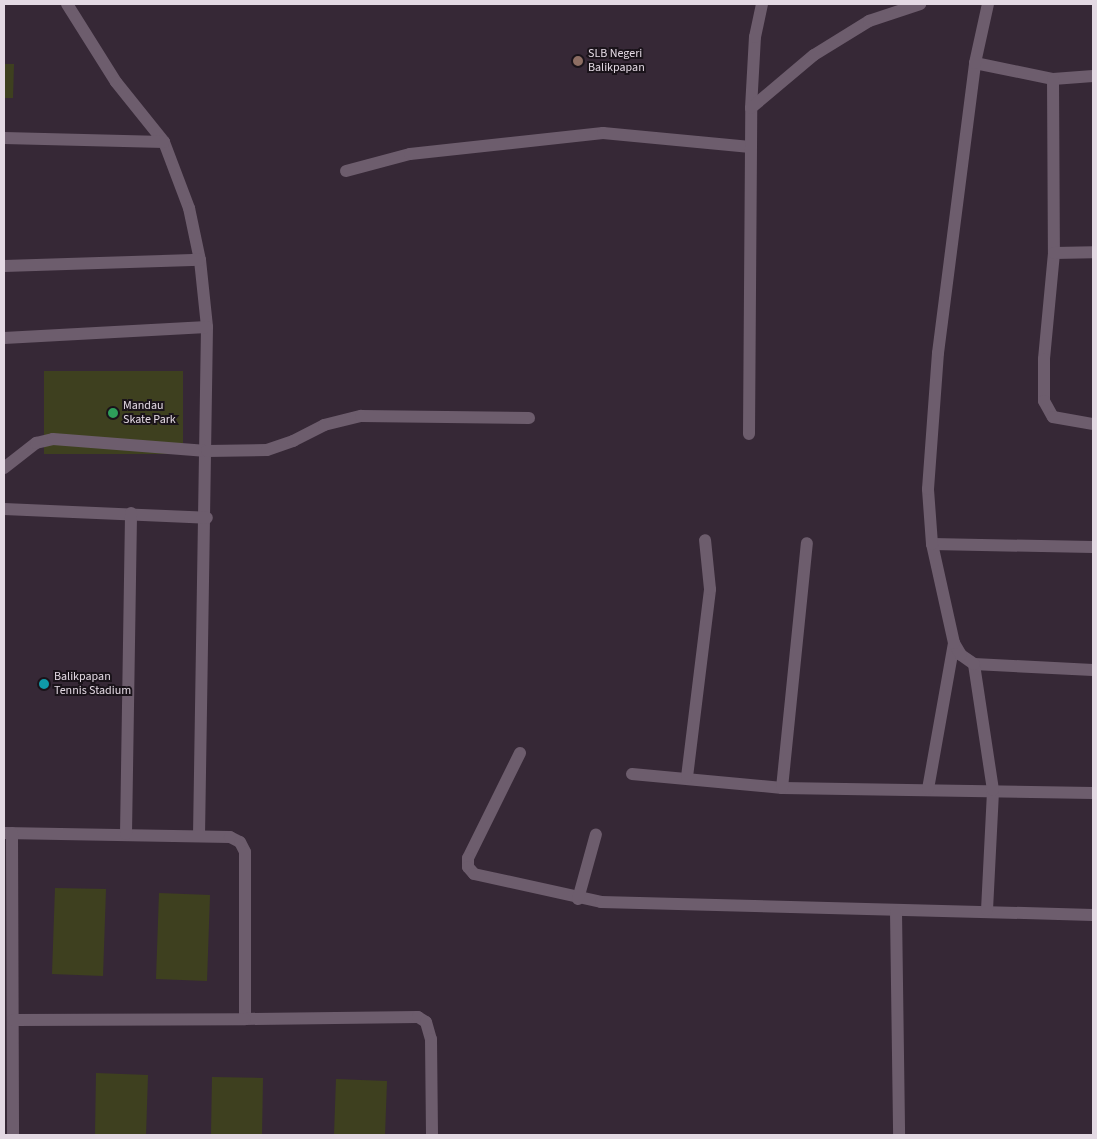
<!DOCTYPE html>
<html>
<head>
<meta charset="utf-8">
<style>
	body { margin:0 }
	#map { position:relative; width:1097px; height:1139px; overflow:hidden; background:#362836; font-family:"Source Sans 3",sans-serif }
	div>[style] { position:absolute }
	.green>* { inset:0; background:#3e401f }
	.service>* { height:12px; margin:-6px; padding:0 6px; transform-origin:6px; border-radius:6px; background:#6d5d6d }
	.minor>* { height:12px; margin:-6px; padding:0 6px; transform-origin:6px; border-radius:6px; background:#6d5d6d }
	.dots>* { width:14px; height:14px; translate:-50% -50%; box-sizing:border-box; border:2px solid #1a131a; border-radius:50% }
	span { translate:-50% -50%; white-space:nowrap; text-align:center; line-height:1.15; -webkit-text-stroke:4px #1a131a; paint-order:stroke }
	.poi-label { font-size:12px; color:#e3d9e3 }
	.left { translate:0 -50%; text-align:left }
	.frame { position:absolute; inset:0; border:5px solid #e3d9e3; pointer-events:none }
</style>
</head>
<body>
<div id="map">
	<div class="green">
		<i style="clip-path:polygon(4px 64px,14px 64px,13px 98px,4px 98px)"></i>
		<i style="clip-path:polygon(44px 371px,183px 371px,183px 454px,44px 454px)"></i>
		<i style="clip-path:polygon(55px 888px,106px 889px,103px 976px,52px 974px)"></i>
		<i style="clip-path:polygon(159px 893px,210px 895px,207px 981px,156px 979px)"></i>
		<i style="clip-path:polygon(96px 1073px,148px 1075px,146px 1135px,95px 1135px)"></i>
		<i style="clip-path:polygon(212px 1077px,263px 1078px,262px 1135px,211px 1135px)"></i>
		<i style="clip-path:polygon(336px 1079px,387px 1081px,385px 1135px,334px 1135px)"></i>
	</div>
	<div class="service">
		<i style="left:67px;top:4px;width:92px;rotate:57.9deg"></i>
		<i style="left:116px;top:82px;width:77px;rotate:51.3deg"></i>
		<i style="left:164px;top:142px;width:71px;rotate:69.3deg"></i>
		<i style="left:189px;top:208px;width:53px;rotate:78.1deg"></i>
		<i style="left:200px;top:260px;width:67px;rotate:84deg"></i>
		<i style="left:207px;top:327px;width:509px;rotate:90.9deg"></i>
		<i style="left:4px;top:138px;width:160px;rotate:1.4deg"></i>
		<i style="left:4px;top:266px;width:196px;rotate:-1.8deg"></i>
		<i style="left:4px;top:338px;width:203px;rotate:-3.1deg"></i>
		<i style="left:4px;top:468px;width:41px;rotate:-38deg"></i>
		<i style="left:36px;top:443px;width:17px;rotate:-13deg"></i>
		<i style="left:53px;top:439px;width:154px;rotate:4.5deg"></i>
		<i style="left:207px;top:451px;width:60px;rotate:-1deg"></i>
		<i style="left:267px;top:450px;width:28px;rotate:-19deg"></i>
		<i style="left:293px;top:441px;width:35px;rotate:-27deg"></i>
		<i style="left:324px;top:425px;width:38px;rotate:-14deg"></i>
		<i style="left:361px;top:416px;width:168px;rotate:0.7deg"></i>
		<i style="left:4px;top:509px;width:203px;rotate:2.5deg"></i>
		<i style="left:4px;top:833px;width:226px;rotate:1deg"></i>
		<i style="left:230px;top:837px;width:11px;rotate:27deg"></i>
		<i style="left:240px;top:842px;width:11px;rotate:63deg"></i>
		<i style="left:245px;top:852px;width:167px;rotate:90deg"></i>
		<i style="left:245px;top:1019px;width:173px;rotate:-0.7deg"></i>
		<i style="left:418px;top:1017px;width:9px;rotate:32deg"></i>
		<i style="left:426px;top:1022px;width:18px;rotate:74deg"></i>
		<i style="left:431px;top:1039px;width:96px;rotate:89.4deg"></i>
		<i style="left:12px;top:833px;width:302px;rotate:89.8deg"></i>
		<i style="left:126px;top:834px;width:321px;rotate:-89.1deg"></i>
		<i style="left:13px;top:1020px;width:232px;rotate:-0.2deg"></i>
	</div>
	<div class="minor">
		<i style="left:975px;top:63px;width:80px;rotate:11.6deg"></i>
		<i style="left:1093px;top:76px;width:40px;rotate:175.7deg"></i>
		<i style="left:1053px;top:79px;width:174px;rotate:89.7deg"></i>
		<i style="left:1054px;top:253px;width:106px;rotate:95.4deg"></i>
		<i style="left:1044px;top:359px;width:42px;rotate:90deg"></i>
		<i style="left:1044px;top:401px;width:18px;rotate:61deg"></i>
		<i style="left:1053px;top:417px;width:41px;rotate:9.9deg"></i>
		<i style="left:751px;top:108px;width:71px;rotate:-86.8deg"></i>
		<i style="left:755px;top:37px;width:34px;rotate:-78deg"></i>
		<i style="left:346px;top:171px;width:66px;rotate:-14.9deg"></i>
		<i style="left:410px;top:154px;width:194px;rotate:-6.2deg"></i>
		<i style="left:603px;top:133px;width:148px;rotate:5.4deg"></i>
		<i style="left:1054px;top:253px;width:39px;rotate:-1deg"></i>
		<i style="left:749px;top:434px;width:326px;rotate:-89.6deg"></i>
		<i style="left:751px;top:108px;width:82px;rotate:-40.1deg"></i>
		<i style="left:814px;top:55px;width:65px;rotate:-31.7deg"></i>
		<i style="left:869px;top:21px;width:54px;rotate:-18.4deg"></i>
		<i style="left:932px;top:544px;width:161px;rotate:1.1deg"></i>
		<i style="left:974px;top:664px;width:119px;rotate:2.9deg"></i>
		<i style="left:520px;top:753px;width:117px;rotate:116.3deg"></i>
		<i style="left:468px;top:858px;width:9px;rotate:90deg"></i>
		<i style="left:468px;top:867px;width:9px;rotate:49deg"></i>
		<i style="left:474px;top:874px;width:130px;rotate:12.4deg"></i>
		<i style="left:601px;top:902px;width:492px;rotate:1.5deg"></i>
		<i style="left:632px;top:774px;width:151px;rotate:5.3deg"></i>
		<i style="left:782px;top:788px;width:311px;rotate:0.9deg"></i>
		<i style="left:687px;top:777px;width:189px;rotate:-83deg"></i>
		<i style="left:710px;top:589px;width:49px;rotate:-95.8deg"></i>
		<i style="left:782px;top:788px;width:246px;rotate:-84.2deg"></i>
		<i style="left:928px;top:789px;width:148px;rotate:-79.9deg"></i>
		<i style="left:578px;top:899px;width:67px;rotate:-74.5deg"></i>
		<i style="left:987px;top:910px;width:120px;rotate:-87.1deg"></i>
		<i style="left:993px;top:790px;width:127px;rotate:-98.6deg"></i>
		<i style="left:974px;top:664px;width:16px;rotate:-145deg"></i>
		<i style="left:961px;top:655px;width:14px;rotate:-120deg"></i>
		<i style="left:954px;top:643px;width:101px;rotate:-102.5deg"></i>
		<i style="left:932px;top:544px;width:55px;rotate:-94.2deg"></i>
		<i style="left:928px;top:489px;width:136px;rotate:-85.8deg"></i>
		<i style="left:938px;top:353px;width:292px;rotate:-82.7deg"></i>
		<i style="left:975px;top:63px;width:60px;rotate:-77.6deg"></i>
		<i style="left:896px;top:912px;width:223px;rotate:89.2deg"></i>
	</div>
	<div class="dots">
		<i style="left:578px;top:61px;background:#8d6e63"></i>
		<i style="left:113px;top:413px;background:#2e9e5b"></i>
		<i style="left:44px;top:684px;background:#0f9aa8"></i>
	</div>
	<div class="poi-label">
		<span class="left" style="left:588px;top:61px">SLB Negeri<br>Balikpapan</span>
		<span class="left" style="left:123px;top:413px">Mandau<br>Skate Park</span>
		<span class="left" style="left:54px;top:684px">Balikpapan<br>Tennis Stadium</span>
	</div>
	<div class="frame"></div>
</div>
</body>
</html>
